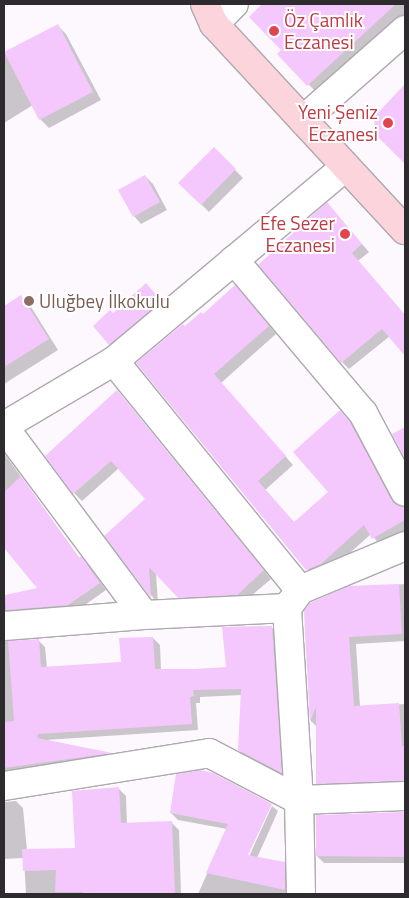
<!DOCTYPE html>
<html>
<head>
<meta charset="utf-8">
<style>
	body { margin:0 }
	#map { position:relative; width:409px; height:898px; overflow:hidden; background:#fdf7fe; font-family:"Titillium Web",sans-serif }
	div>[style] { position:absolute }
	.shadow>* { inset:0; background:#0003 }
	.building>* { inset:0; background:#f4c8fc }
	.roads { filter:drop-shadow(1px 0 #aea9af) drop-shadow(-1px 0 #aea9af) drop-shadow(0 1px #aea9af) drop-shadow(0 -1px #aea9af) }
	.minor>* { height:28px; margin:-14px; padding:0 14px; transform-origin:14px; border-radius:14px; background:#fff }
	.major>* { height:28px; margin:-14px; padding:0 14px; transform-origin:14px; border-radius:14px; background:#fcd4db }
	.dots>* { width:14px; height:14px; translate:-50% -50%; box-sizing:border-box; border:2px solid #fff; border-radius:50% }
	span { translate:-50% -50%; white-space:nowrap; text-align:center; line-height:1.15; -webkit-text-stroke:4px #fff; paint-order:stroke }
	.health-label { font-size:19px; color:#be3a42 }
	.left { translate:0 -50%; text-align:left }
	.right { translate:-100% -50%; text-align:right }
	.education-label { font-size:19px; color:#785e54 }
	.frame { position:absolute; inset:0; border:5px solid #2d2b2d; pointer-events:none }
</style>
</head>
<body>
<div id="map">
	<div class="shadow">
		<i style="clip-path:polygon(261px 4px,405px 4px,405px 16px,395px 25px,392px 22px,316px 92px,279px 54px,283px 50px)"></i>
		<i style="clip-path:polygon(58px 26px,66px 34px,101px 100px,49px 128px,40px 119px,33px 105px,4px 123px,4px 54px)"></i>
		<i style="clip-path:polygon(405px 86px,405px 162px,376px 133px,376px 117px)"></i>
		<i style="clip-path:polygon(214px 149px,243px 178px,209px 212px,180px 183px)"></i>
		<i style="clip-path:polygon(145px 176px,153px 184px,167px 210px,141px 224px,134px 216px)"></i>
		<i style="clip-path:polygon(334px 212px,369px 252px,358px 261px,405px 315px,405px 354px,390px 336px,349px 369px,342px 362px)"></i>
		<i style="clip-path:polygon(146px 285px,165px 305px,114px 348px,110px 344px)"></i>
		<i style="clip-path:polygon(243px 295px,276px 334px,221px 383px,293px 465px,265px 490px,295px 523px,330px 492px,348px 420px,358px 431px,398px 507px,405px 509px,405px 532px,381px 546px,371px 534px,329px 572px,315px 578px,138px 363px,203px 316px)"></i>
		<i style="clip-path:polygon(21px 297px,31px 307px,58px 350px,4px 384px,4px 308px)"></i>
		<i style="clip-path:polygon(117px 392px,271px 579px,244px 602px,187px 605px,156px 573px,158px 604px,106px 536px,146px 499px,119px 468px,82px 501px,74px 493px)"></i>
		<i style="clip-path:polygon(4px 453px,80px 559px,88px 565px,106px 590px,75px 612px,4px 619px,4px 596px,39px 589px,4px 546px)"></i>
		<i style="clip-path:polygon(405px 584px,405px 641px,356px 644px,360px 707px,405px 704px,405px 787px,325px 790px,317px 783px,318px 728px,311px 721px,305px 627px,349px 588px)"></i>
		<i style="clip-path:polygon(272px 628px,279px 635px,288px 779px,246px 757px,239px 750px,242px 695px,200px 697px,200px 703px,196px 703px,198px 730px,46px 740px,111px 754px,117px 760px,4px 779px,4px 641px,38px 640px,45px 647px,47px 668px,122px 663px,153px 638px,160px 645px,161px 670px,227px 668px)"></i>
		<i style="clip-path:polygon(119px 789px,126px 796px,127px 824px,172px 823px,179px 830px,181px 894px,26px 894px,24px 858px,4px 859px,4px 802px,16px 801px,23px 808px,27px 850px,76px 849px)"></i>
		<i style="clip-path:polygon(270px 805px,244px 860px,247px 861px,272px 806px,278px 811px,257px 858px,284px 863px,291px 870px,292px 894px,198px 894px,227px 829px,178px 820px,171px 813px,271px 805px,272px 805px)"></i>
		<i style="clip-path:polygon(405px 813px,405px 863px,324px 863px,317px 856px,317px 816px)"></i>
	</div>
	<div class="building">
		<i style="clip-path:polygon(262px 4px,396px 4px,307px 86px,277px 54px,281px 50px,249px 17px)"></i>
		<i style="clip-path:polygon(58px 24px,93px 92px,39px 120px,4px 52px)"></i>
		<i style="clip-path:polygon(405px 84px,405px 164px,374px 133px,375px 116px)"></i>
		<i style="clip-path:polygon(214px 147px,236px 169px,201px 205px,178px 183px)"></i>
		<i style="clip-path:polygon(145px 175px,160px 202px,133px 217px,118px 190px)"></i>
		<i style="clip-path:polygon(327px 202px,362px 244px,352px 253px,405px 315px,405px 356px,382px 329px,341px 363px,258px 265px)"></i>
		<i style="clip-path:polygon(146px 283px,162px 301px,109px 345px,93px 326px,110px 310px,113px 313px)"></i>
		<i style="clip-path:polygon(235px 285px,269px 326px,214px 374px,286px 456px,258px 481px,294px 522px,328px 492px,293px 452px,340px 410px,350px 422px,391px 499px,397px 505px,405px 508px,405px 520px,372px 539px,364px 525px,321px 564px,306px 570px,136px 363px,183px 324px,185px 326px,201px 312px,203px 314px)"></i>
		<i style="clip-path:polygon(21px 295px,49px 339px,4px 367px,4px 306px)"></i>
		<i style="clip-path:polygon(117px 390px,264px 570px,237px 595px,178px 598px,149px 567px,151px 598px,104px 536px,145px 499px,111px 461px,73px 494px,45px 456px)"></i>
		<i style="clip-path:polygon(405px 427px,405px 459px,392px 434px)"></i>
		<i style="clip-path:polygon(21px 476px,79px 558px,81px 556px,100px 583px,68px 605px,6px 610px,5px 595px,37px 588px,4px 548px,4px 492px)"></i>
		<i style="clip-path:polygon(399px 584px,402px 634px,349px 637px,354px 706px,399px 703px,402px 746px,405px 746px,405px 781px,316px 784px,316px 707px,310px 722px,304px 611px,310px 603px,349px 586px)"></i>
		<i style="clip-path:polygon(272px 626px,282px 773px,238px 750px,241px 689px,193px 690px,194px 696px,190px 697px,192px 724px,38px 734px,37px 738px,112px 753px,4px 768px,4px 722px,14px 721px,8px 641px,39px 639px,41px 667px,121px 662px,119px 638px,153px 637px,155px 669px,198px 669px,226px 667px,222px 627px)"></i>
		<i style="clip-path:polygon(200px 770px,213px 773px,272px 804px,248px 855px,285px 862px,285px 890px,206px 873px,228px 824px,170px 813px,176px 774px)"></i>
		<i style="clip-path:polygon(119px 787px,121px 823px,172px 821px,175px 894px,84px 894px,83px 892px,55px 892px,56px 870px,23px 871px,22px 849px,75px 848px,72px 791px)"></i>
		<i style="clip-path:polygon(405px 812px,405px 857px,316px 856px,316px 815px)"></i>
	</div>
	<div class="roads">
		<div class="minor">
			<i style="left:214px;top:24px;width:28px;rotate:-45deg"></i>
			<i style="left:303px;top:120px;width:136px;rotate:-41.4deg"></i>
			<i style="left:234px;top:260px;width:200px;rotate:49.9deg"></i>
			<i style="left:363px;top:413px;width:89px;rotate:62deg"></i>
			<i style="left:114px;top:361px;width:295px;rotate:50.9deg"></i>
			<i style="left:4px;top:426px;width:128px;rotate:-30.6deg"></i>
			<i style="left:114px;top:361px;width:302px;rotate:-40deg"></i>
			<i style="left:4px;top:427px;width:234px;rotate:53.3deg"></i>
			<i style="left:144px;top:615px;width:143px;rotate:-2.8deg"></i>
			<i style="left:4px;top:626px;width:140px;rotate:-4.5deg"></i>
			<i style="left:4px;top:786px;width:208px;rotate:-9.1deg"></i>
			<i style="left:209px;top:753px;width:102px;rotate:27.6deg"></i>
			<i style="left:299px;top:800px;width:106px;rotate:-2.2deg"></i>
			<i style="left:301px;top:894px;width:94px;rotate:-91.2deg"></i>
			<i style="left:299px;top:800px;width:192px;rotate:-93.6deg"></i>
			<i style="left:287px;top:608px;width:22px;rotate:-54deg"></i>
			<i style="left:300px;top:590px;width:114px;rotate:-22.7deg"></i>
		</div>
		<div class="major">
			<i style="left:205px;top:4px;width:22px;rotate:66deg"></i>
			<i style="left:214px;top:24px;width:281px;rotate:47.2deg"></i>
		</div>
	</div>
	<div class="dots">
		<i style="left:274px;top:31px;background:#e0444e"></i>
		<i style="left:388px;top:123px;background:#e0444e"></i>
		<i style="left:345px;top:234px;background:#e0444e"></i>
		<i style="left:29px;top:301px;background:#8d6e63"></i>
	</div>
	<div class="health-label">
		<span class="left" style="left:284px;top:31px">Öz Çamlık<br>Eczanesi</span>
		<span class="right" style="left:378px;top:123px">Yeni Şeniz<br>Eczanesi</span>
		<span class="right" style="left:335px;top:234px">Efe Sezer<br>Eczanesi</span>
	</div>
	<div class="education-label">
		<span class="left" style="left:39px;top:301px">Uluğbey İlkokulu</span>
	</div>
	<div class="frame"></div>
</div>
</body>
</html>
